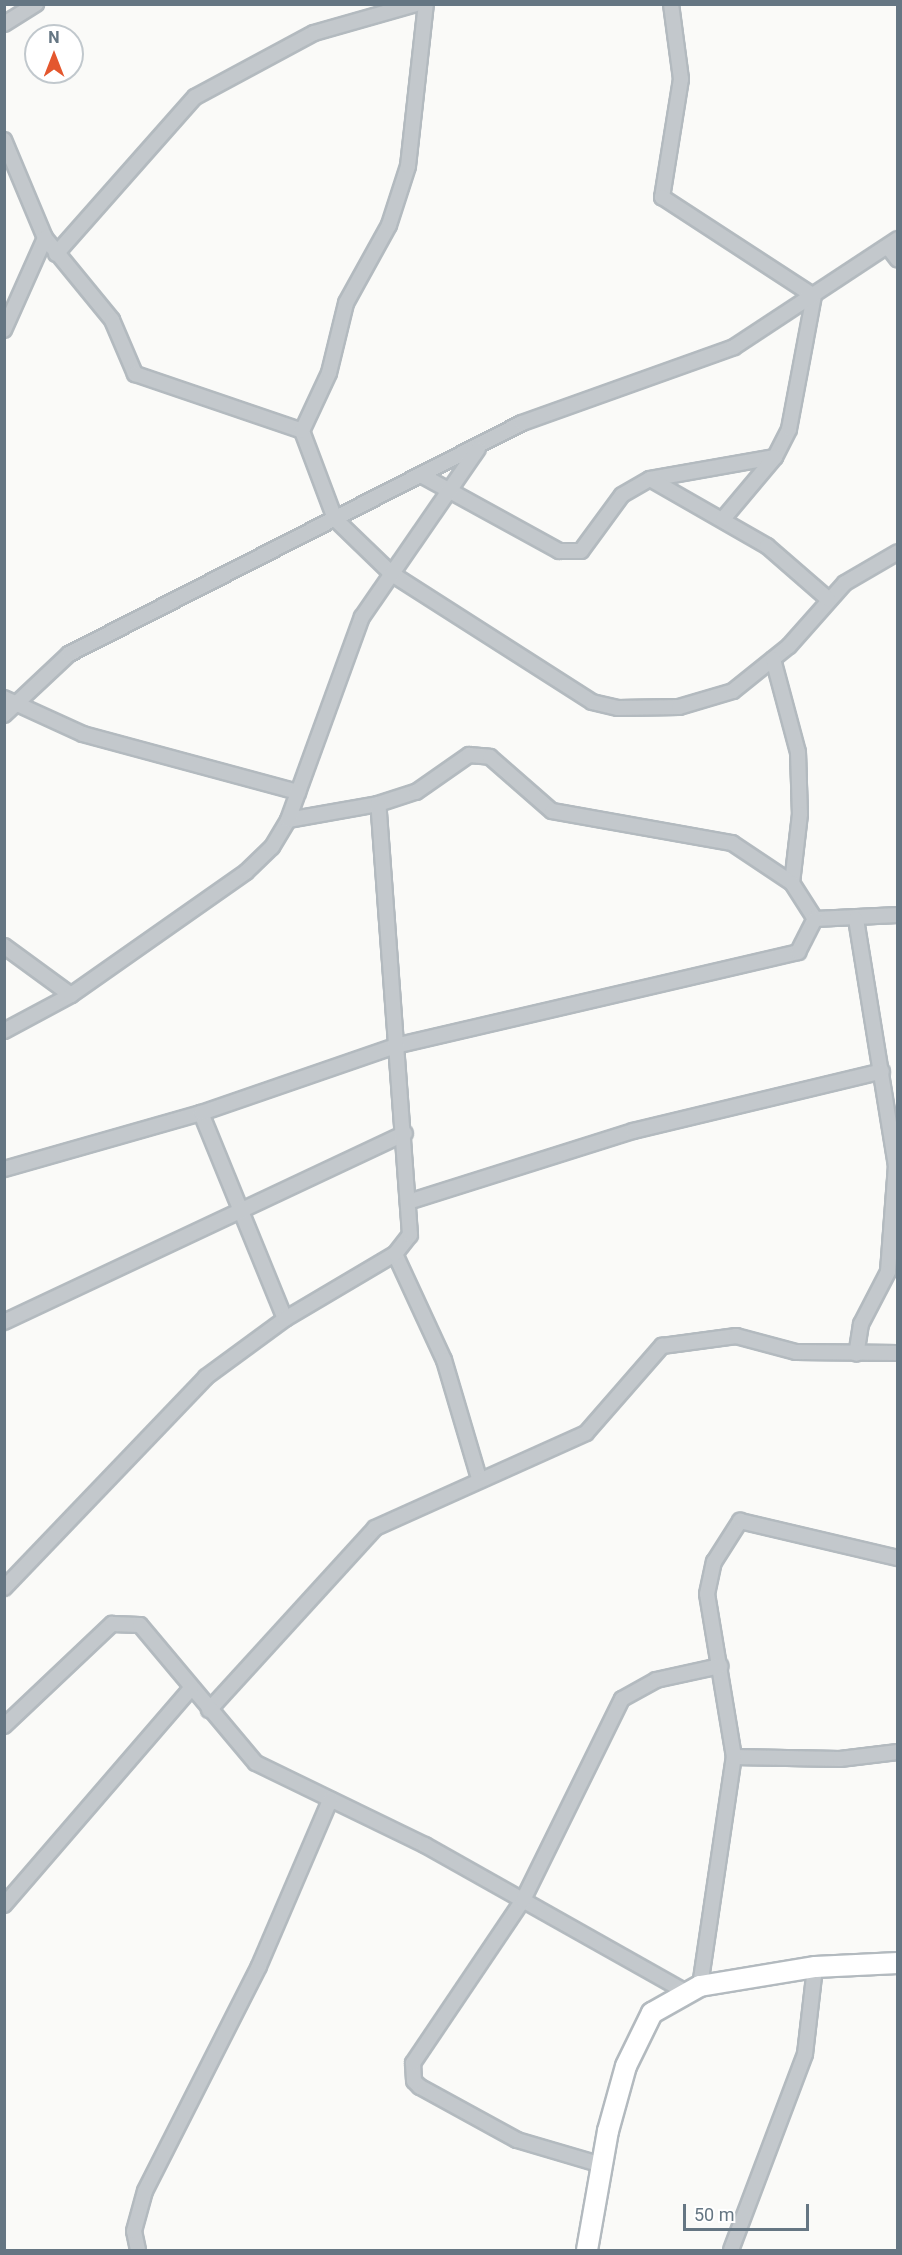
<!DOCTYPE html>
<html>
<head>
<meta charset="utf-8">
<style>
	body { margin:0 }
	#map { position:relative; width:902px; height:2255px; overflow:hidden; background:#fafaf8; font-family:Roboto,sans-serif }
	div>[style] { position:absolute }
	.roads { filter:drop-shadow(2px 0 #b3babf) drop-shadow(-2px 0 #b3babf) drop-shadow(0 2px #b3babf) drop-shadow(0 -2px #b3babf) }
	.street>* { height:14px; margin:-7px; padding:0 7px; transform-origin:7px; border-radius:7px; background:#c3c8cc }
	.secondary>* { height:20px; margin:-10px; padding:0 10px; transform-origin:10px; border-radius:10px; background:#fff }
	span { translate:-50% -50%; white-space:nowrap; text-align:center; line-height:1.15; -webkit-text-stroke:6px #fff; paint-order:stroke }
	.frame { position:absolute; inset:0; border:6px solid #657683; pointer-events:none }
	.north { position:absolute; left:24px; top:24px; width:60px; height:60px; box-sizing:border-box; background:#fff; border:2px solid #c1c8cd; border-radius:50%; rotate:0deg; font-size:16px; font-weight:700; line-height:24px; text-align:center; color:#657683 }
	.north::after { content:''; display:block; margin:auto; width:21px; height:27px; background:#e4572e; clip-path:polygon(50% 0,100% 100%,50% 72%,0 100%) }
	.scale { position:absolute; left:683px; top:2204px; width:126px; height:27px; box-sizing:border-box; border:3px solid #657683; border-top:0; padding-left:8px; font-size:18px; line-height:21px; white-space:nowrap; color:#657683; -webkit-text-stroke:4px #fff; paint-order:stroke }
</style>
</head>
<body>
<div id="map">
	<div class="roads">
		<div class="street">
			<i style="left:671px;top:4px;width:76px;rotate:82.4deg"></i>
			<i style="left:681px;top:79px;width:120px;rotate:99.1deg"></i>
			<i style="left:662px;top:197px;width:181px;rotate:33.1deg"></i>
			<i style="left:4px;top:24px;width:38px;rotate:-32deg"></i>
			<i style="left:4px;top:140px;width:106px;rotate:67.3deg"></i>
			<i style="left:45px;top:238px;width:106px;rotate:50.7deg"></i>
			<i style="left:112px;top:320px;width:59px;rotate:66.9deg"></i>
			<i style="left:135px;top:374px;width:176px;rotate:18.8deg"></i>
			<i style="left:302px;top:431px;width:94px;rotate:69.4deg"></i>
			<i style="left:335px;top:519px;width:79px;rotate:44deg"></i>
			<i style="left:392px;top:574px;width:237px;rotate:32.6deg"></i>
			<i style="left:592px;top:702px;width:27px;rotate:13deg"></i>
			<i style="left:618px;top:708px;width:61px;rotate:-0.9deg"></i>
			<i style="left:679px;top:707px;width:56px;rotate:-16.5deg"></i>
			<i style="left:733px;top:691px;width:72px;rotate:-38.8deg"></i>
			<i style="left:789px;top:646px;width:84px;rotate:-48.4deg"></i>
			<i style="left:845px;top:583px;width:61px;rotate:-30.3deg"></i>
			<i style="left:888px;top:247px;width:16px;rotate:52deg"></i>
			<i style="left:56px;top:254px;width:210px;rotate:-48.5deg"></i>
			<i style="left:195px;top:97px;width:135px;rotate:-28.3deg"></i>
			<i style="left:314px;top:33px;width:106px;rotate:-15.9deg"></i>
			<i style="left:4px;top:330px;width:101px;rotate:-66deg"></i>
			<i style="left:302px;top:431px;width:64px;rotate:-65deg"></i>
			<i style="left:329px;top:373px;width:72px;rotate:-76.3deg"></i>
			<i style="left:346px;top:303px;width:89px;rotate:-61.1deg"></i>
			<i style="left:389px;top:225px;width:62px;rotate:-72.1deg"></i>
			<i style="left:408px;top:166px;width:163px;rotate:-83.7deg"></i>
			<i style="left:421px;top:475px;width:158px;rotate:28.8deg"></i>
			<i style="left:559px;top:551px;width:22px"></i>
			<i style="left:581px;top:551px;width:69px;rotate:-53.8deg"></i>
			<i style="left:622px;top:495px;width:32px;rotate:-30deg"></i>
			<i style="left:650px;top:479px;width:127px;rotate:-10deg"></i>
			<i style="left:775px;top:457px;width:31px;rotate:-63deg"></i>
			<i style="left:789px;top:429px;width:135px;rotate:-79.4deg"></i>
			<i style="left:650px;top:479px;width:135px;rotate:29.8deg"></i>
			<i style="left:767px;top:546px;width:81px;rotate:41deg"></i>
			<i style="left:723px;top:519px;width:81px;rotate:-50deg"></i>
			<i style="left:773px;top:659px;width:96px;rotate:75deg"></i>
			<i style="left:798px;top:752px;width:62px;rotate:88.2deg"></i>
			<i style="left:800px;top:814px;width:69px;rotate:96.6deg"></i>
			<i style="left:4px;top:698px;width:87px;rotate:24.5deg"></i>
			<i style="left:83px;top:734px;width:223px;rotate:15.1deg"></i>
			<i style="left:4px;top:715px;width:89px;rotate:-43.2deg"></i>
			<i style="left:69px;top:654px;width:508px;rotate:-27.02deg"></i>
			<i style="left:522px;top:423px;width:225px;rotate:-19.7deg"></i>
			<i style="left:734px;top:347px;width:196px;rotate:-33.4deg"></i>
			<i style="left:288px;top:820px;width:91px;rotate:-10.1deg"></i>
			<i style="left:378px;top:804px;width:40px;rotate:-18deg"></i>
			<i style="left:416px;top:792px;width:65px;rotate:-34.9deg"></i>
			<i style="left:469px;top:755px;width:21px;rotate:5deg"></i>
			<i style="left:490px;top:757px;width:82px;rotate:41.1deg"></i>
			<i style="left:552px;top:811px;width:183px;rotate:10.1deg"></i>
			<i style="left:732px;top:843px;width:72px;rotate:33.7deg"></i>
			<i style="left:792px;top:883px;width:43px;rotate:57.4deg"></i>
			<i style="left:815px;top:919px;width:83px;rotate:-2.8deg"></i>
			<i style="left:856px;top:919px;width:249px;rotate:80.8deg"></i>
			<i style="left:896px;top:1165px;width:107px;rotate:94.3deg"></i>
			<i style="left:888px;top:1272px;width:59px;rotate:117.4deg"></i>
			<i style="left:861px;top:1324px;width:30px;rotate:99deg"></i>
			<i style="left:4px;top:946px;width:83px;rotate:36.2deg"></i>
			<i style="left:4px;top:1031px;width:76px;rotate:-28.2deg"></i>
			<i style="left:71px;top:995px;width:214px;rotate:-35.1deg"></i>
			<i style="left:246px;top:872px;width:36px;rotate:-44deg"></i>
			<i style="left:272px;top:847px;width:31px;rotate:-59deg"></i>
			<i style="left:288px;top:820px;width:216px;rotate:-70deg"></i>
			<i style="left:362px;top:617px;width:204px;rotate:-55.4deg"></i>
			<i style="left:201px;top:1113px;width:222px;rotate:67.8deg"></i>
			<i style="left:4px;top:1169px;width:205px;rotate:-15.9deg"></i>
			<i style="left:201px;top:1113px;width:209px;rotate:-19deg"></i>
			<i style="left:399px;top:1045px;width:410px;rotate:-13.1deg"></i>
			<i style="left:798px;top:952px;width:37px;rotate:-63deg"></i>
			<i style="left:408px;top:1202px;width:236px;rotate:-17.5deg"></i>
			<i style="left:633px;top:1131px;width:256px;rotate:-13.5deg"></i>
			<i style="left:395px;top:1254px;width:117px;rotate:65.2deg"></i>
			<i style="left:444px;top:1360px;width:123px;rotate:73.5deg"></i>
			<i style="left:4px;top:1322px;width:443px;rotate:-25.2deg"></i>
			<i style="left:4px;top:1588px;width:292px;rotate:-46.2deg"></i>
			<i style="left:206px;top:1377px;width:98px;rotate:-36.3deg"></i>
			<i style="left:285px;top:1319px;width:128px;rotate:-30.6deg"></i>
			<i style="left:395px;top:1254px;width:24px;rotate:-52deg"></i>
			<i style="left:410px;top:1235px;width:432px;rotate:-94.2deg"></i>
			<i style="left:209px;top:1710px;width:246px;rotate:-47.6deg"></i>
			<i style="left:375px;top:1528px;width:231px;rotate:-24.2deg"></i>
			<i style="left:586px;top:1433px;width:116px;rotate:-48.9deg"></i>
			<i style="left:662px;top:1346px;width:75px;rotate:-7.7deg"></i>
			<i style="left:736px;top:1336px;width:62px;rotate:14.9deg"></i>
			<i style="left:796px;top:1352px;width:102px;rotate:0.6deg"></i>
			<i style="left:4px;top:1726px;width:149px;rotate:-43.4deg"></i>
			<i style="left:112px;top:1624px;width:28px;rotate:2deg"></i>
			<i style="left:140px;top:1625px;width:180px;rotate:50deg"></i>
			<i style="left:256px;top:1763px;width:188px;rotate:25.9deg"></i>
			<i style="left:425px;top:1845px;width:297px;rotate:29.4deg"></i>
			<i style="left:734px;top:1757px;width:106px;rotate:1.1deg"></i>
			<i style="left:840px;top:1759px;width:58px;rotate:-6.9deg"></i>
			<i style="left:4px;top:1905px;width:286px;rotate:-49.2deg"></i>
			<i style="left:700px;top:1986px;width:232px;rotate:-81.6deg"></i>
			<i style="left:734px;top:1757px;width:165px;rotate:-99.4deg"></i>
			<i style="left:707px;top:1594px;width:33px;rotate:-78deg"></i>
			<i style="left:714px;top:1562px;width:49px;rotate:-57.6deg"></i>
			<i style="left:740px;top:1521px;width:162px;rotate:13.2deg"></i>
			<i style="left:602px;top:2165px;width:89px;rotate:-163.6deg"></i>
			<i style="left:517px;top:2140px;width:111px;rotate:-151.3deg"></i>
			<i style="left:420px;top:2087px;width:8px;rotate:-135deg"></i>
			<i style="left:414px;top:2081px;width:18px;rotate:-93deg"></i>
			<i style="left:413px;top:2063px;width:197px;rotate:-56deg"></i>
			<i style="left:523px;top:1900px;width:224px;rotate:-63.8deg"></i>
			<i style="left:622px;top:1699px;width:39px;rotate:-29deg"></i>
			<i style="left:656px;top:1680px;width:66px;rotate:-12.3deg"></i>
			<i style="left:138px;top:2250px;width:19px;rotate:-102deg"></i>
			<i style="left:134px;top:2231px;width:41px;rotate:-74.6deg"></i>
			<i style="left:145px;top:2191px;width:252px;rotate:-63.1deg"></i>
			<i style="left:259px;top:1966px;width:181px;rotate:-66.8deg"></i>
			<i style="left:731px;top:2250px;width:210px;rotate:-69.3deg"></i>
			<i style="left:805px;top:2054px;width:88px;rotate:-83.4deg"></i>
		</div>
		<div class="secondary">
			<i style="left:587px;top:2250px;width:121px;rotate:-80deg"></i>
			<i style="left:608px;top:2131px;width:67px;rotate:-74.5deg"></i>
			<i style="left:626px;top:2066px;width:59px;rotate:-63.9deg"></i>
			<i style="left:652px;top:2013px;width:55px;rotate:-29.4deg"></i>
			<i style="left:700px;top:1986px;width:117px;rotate:-9.4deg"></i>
			<i style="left:815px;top:1967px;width:83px;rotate:-2.8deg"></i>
		</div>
	</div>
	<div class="frame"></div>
	<div class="north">N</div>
	<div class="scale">50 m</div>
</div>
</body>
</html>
